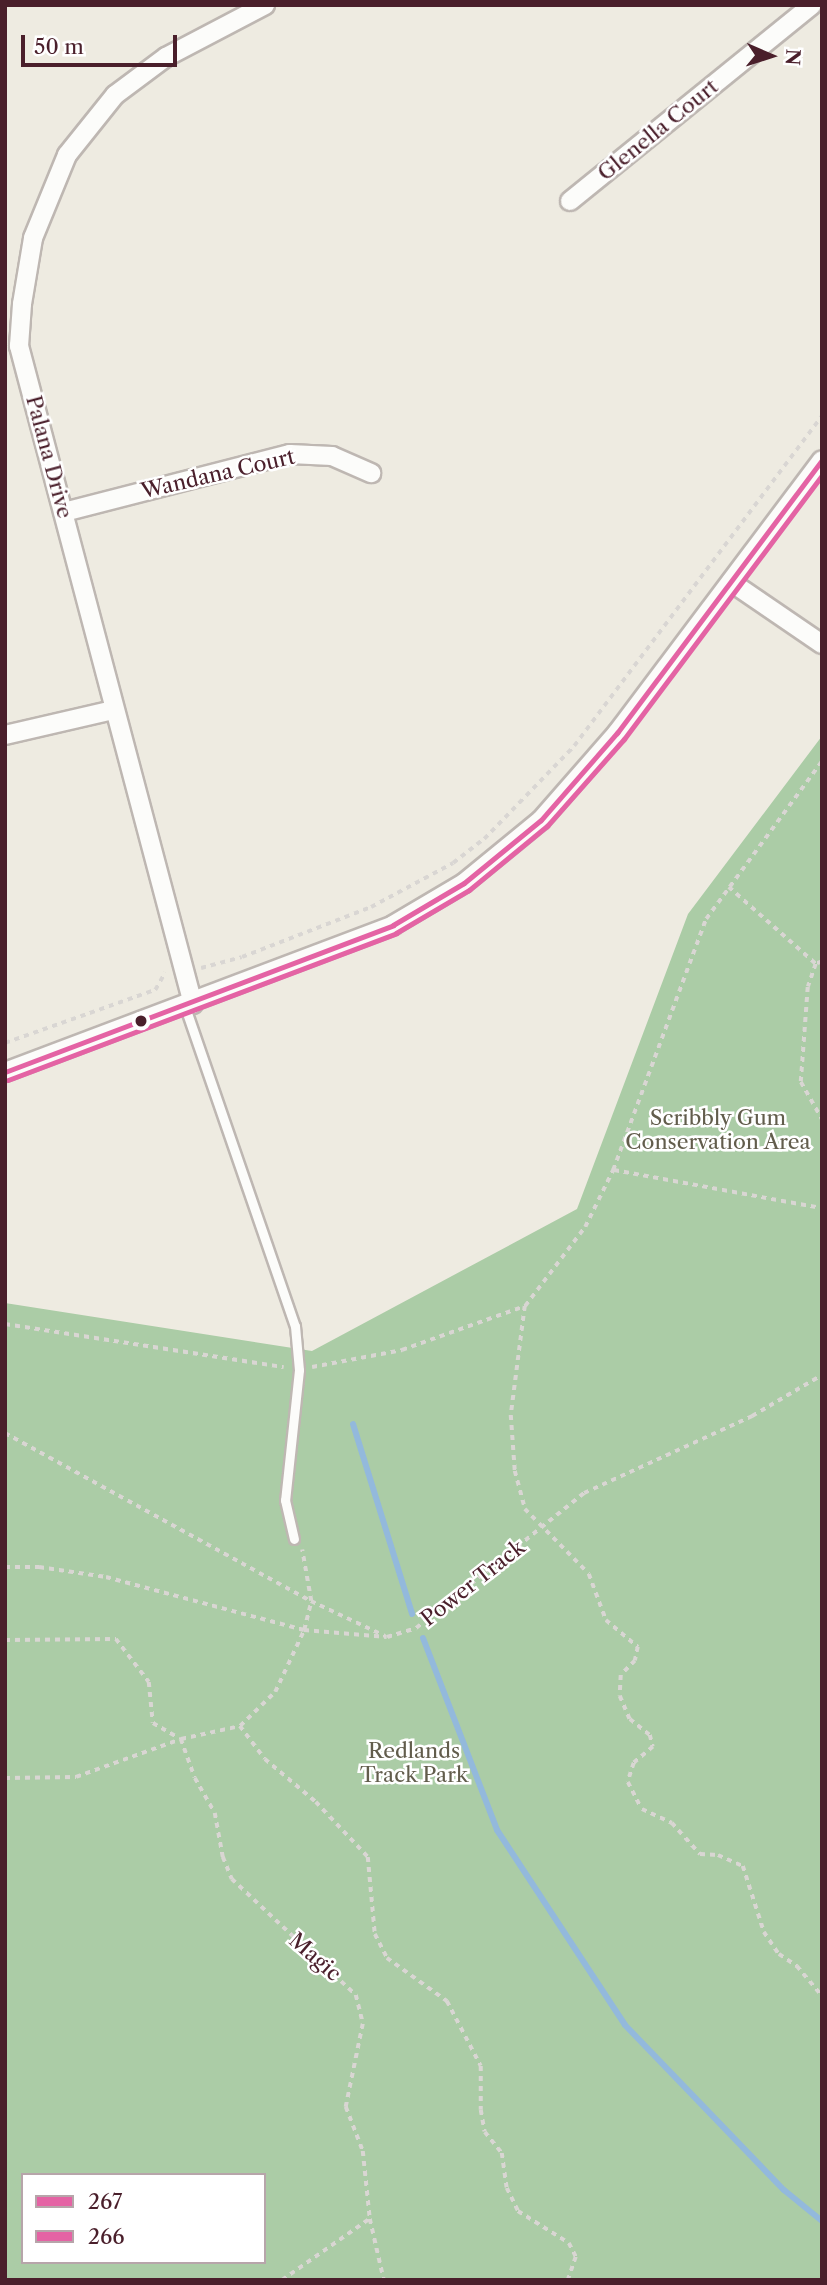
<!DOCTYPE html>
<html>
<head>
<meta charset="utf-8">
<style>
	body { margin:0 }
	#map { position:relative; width:827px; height:2285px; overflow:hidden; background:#eeebe1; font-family:"Libre Caslon Text",serif }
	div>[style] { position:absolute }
	.forest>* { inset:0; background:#abcca6 }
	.stream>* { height:6px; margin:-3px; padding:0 3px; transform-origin:3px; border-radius:3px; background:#93b9dc }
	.path>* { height:3.5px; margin-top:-1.75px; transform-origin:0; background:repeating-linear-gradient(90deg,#d9d6d3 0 5px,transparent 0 10px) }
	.roads { filter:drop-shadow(2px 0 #beb7b2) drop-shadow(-2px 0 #beb7b2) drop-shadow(0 2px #beb7b2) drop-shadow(0 -2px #beb7b2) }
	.service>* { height:9px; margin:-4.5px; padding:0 4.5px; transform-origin:4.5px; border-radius:4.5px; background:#fcfcfa }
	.minor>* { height:18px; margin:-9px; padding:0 9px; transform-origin:9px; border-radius:9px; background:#fcfcfa }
	.bus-1>* { height:5px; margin:-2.5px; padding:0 2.5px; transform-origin:2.5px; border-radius:2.5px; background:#e463a4 }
	.bus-2>* { height:5px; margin:-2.5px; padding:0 2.5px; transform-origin:2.5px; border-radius:2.5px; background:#e463a4 }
	.dots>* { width:19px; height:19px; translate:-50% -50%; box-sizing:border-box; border:4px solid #fff; border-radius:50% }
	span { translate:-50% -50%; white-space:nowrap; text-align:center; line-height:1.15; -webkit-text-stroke:5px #fff; paint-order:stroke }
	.street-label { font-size:21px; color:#4a1f2b }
	.park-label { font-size:21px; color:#625d4c }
	.frame { position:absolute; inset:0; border:7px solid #4a1f2b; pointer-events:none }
	.legend { position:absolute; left:21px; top:2173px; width:245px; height:91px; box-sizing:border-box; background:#fff; border:2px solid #b7a5aa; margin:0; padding:9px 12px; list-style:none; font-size:21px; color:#4a1f2b }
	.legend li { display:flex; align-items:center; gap:14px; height:35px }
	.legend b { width:35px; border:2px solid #b7a5aa }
	.north { position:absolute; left:736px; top:21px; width:70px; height:70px; -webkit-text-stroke:5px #fff; paint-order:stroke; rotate:93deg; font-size:19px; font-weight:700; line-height:28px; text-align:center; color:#4a1f2b }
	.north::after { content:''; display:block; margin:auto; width:24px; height:32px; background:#4a1f2b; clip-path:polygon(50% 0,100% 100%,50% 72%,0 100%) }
	.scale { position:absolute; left:21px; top:35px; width:156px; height:32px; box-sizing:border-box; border:4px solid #4a1f2b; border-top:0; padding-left:9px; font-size:21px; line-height:24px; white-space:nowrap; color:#4a1f2b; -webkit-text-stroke:5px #fff; paint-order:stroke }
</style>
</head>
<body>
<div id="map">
	<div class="forest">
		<i style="clip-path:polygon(evenodd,822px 736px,822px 2280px,5px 2280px,5px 1303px,312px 1351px,577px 1209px,688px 914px,822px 736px,23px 2175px,264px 2175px,264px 2262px,23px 2262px,23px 2175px)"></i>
	</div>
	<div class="stream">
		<i style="left:353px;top:1424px;width:199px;rotate:72.7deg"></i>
		<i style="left:423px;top:1638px;width:206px;rotate:68.9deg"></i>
		<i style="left:497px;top:1830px;width:233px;rotate:56.7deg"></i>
		<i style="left:625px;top:2025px;width:229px;rotate:46.1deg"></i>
		<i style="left:784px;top:2190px;width:49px;rotate:39.2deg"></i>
	</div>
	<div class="path">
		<i style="left:729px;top:887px;width:116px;rotate:41.5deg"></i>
		<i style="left:822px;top:962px;width:6px;rotate:162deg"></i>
		<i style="left:816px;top:964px;width:24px;rotate:109deg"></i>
		<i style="left:808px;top:987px;width:95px;rotate:94.2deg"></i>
		<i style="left:801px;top:1082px;width:43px;rotate:60.4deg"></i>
		<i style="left:201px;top:968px;width:42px;rotate:-15deg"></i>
		<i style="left:242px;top:957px;width:138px;rotate:-21.2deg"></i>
		<i style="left:371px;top:907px;width:93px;rotate:-28.2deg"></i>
		<i style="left:453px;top:863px;width:39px;rotate:-38deg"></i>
		<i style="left:484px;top:839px;width:129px;rotate:-45.9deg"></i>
		<i style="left:574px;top:746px;width:413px;rotate:-53.1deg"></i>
		<i style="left:5px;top:1043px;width:159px;rotate:-19.5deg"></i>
		<i style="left:155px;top:990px;width:20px;rotate:-60deg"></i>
		<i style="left:614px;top:1170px;width:211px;rotate:10.4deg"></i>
		<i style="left:525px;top:1306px;width:110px;rotate:97.3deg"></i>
		<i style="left:511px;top:1415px;width:56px;rotate:85.9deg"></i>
		<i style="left:515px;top:1471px;width:39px;rotate:75deg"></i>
		<i style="left:525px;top:1509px;width:91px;rotate:45.4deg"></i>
		<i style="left:589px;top:1574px;width:49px;rotate:69.7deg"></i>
		<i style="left:606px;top:1620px;width:42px;rotate:40.2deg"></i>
		<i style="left:638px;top:1647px;width:14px;rotate:102deg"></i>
		<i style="left:635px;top:1661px;width:20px;rotate:135deg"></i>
		<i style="left:621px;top:1675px;width:21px;rotate:93deg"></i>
		<i style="left:620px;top:1696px;width:25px;rotate:67deg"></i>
		<i style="left:630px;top:1719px;width:26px;rotate:39deg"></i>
		<i style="left:650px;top:1735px;width:12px;rotate:76deg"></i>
		<i style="left:653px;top:1747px;width:25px;rotate:140deg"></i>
		<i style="left:634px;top:1763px;width:20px;rotate:108deg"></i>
		<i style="left:628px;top:1782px;width:30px;rotate:63deg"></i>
		<i style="left:642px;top:1809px;width:33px;rotate:25deg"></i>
		<i style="left:672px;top:1823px;width:42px;rotate:47.9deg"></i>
		<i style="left:700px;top:1854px;width:18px;rotate:3deg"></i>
		<i style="left:718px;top:1855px;width:27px;rotate:24deg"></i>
		<i style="left:743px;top:1866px;width:69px;rotate:72.3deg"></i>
		<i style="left:764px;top:1932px;width:27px;rotate:56deg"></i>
		<i style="left:779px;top:1954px;width:22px;rotate:34deg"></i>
		<i style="left:797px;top:1966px;width:39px;rotate:50deg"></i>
		<i style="left:5px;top:1324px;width:282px;rotate:8.8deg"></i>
		<i style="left:312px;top:1367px;width:92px;rotate:-10.7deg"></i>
		<i style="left:402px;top:1350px;width:131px;rotate:-19.7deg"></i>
		<i style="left:525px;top:1306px;width:99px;rotate:-52.8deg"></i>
		<i style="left:585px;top:1227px;width:64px;rotate:-63.8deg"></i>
		<i style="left:613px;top:1170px;width:268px;rotate:-69.7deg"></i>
		<i style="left:706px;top:919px;width:196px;rotate:-53.7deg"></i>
		<i style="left:5px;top:1433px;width:349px;rotate:28.8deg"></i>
		<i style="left:311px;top:1601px;width:82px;rotate:25.3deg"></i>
		<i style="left:5px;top:1567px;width:34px"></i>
		<i style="left:39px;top:1567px;width:68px;rotate:8.5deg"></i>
		<i style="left:106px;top:1577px;width:205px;rotate:15deg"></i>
		<i style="left:304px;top:1630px;width:83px;rotate:4.8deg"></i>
		<i style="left:387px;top:1637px;width:30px;rotate:-17deg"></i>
		<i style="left:416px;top:1628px;width:216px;rotate:-38.8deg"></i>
		<i style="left:584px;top:1493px;width:185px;rotate:-24.6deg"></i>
		<i style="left:752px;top:1416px;width:81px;rotate:-30.4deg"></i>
		<i style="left:5px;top:1640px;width:111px;rotate:-0.5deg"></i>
		<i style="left:116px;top:1639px;width:54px;rotate:52.5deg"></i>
		<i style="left:149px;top:1682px;width:41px;rotate:84.4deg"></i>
		<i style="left:153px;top:1723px;width:30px;rotate:30deg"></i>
		<i style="left:240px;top:1726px;width:41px;rotate:52.9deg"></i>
		<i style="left:265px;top:1759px;width:67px;rotate:40.1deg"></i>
		<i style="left:316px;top:1802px;width:76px;rotate:46.6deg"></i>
		<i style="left:368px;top:1857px;width:77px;rotate:84.8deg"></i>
		<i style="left:375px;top:1934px;width:27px;rotate:63deg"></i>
		<i style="left:387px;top:1958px;width:74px;rotate:35.6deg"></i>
		<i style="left:447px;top:2001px;width:73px;rotate:62.4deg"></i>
		<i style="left:481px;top:2066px;width:44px;rotate:90deg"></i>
		<i style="left:481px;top:2110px;width:22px;rotate:80deg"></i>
		<i style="left:485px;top:2132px;width:27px;rotate:51deg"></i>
		<i style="left:502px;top:2153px;width:35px;rotate:82deg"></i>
		<i style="left:507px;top:2188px;width:25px;rotate:64deg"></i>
		<i style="left:518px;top:2211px;width:60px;rotate:32.1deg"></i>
		<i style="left:569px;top:2243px;width:16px;rotate:63deg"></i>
		<i style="left:576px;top:2257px;width:24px;rotate:109deg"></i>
		<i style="left:181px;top:1739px;width:41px;rotate:70.3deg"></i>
		<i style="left:195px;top:1778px;width:40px;rotate:60.3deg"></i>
		<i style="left:215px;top:1813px;width:45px;rotate:79.7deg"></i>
		<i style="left:223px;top:1857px;width:24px;rotate:68deg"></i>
		<i style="left:232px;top:1879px;width:170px;rotate:43.1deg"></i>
		<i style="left:356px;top:1995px;width:30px;rotate:76deg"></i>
		<i style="left:363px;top:2024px;width:85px;rotate:101.6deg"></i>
		<i style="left:346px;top:2107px;width:47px;rotate:68.9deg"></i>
		<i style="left:363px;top:2151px;width:68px;rotate:84.1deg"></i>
		<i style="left:370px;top:2219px;width:63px;rotate:77.1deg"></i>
		<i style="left:5px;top:1778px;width:71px;rotate:-0.8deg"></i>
		<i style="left:76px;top:1777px;width:112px;rotate:-19.9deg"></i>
		<i style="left:181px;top:1739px;width:60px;rotate:-12.4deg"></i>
		<i style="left:240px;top:1726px;width:49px;rotate:-44.2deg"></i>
		<i style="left:275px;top:1692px;width:68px;rotate:-64.9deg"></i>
		<i style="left:304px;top:1630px;width:30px;rotate:-76deg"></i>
		<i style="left:311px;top:1601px;width:52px;rotate:-100deg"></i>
		<i style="left:282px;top:2280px;width:106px;rotate:-35deg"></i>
	</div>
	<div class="roads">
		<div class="service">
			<i style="left:185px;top:1007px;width:337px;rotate:71deg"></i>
			<i style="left:295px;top:1326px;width:44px;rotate:84.8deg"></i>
			<i style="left:299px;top:1370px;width:131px;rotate:96.1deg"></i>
			<i style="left:285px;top:1500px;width:40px;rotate:77deg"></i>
		</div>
		<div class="minor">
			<i style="left:570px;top:201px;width:311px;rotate:-39deg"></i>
			<i style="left:64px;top:512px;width:233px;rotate:-14.4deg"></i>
			<i style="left:290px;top:454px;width:42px;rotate:2.7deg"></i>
			<i style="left:332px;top:456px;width:43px;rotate:23.6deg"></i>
			<i style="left:731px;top:582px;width:110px;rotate:34.3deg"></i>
			<i style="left:5px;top:735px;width:111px;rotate:-13deg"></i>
			<i style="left:193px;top:1004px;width:681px;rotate:-104.81deg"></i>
			<i style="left:19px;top:346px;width:42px;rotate:-85.9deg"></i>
			<i style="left:22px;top:304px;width:67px;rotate:-80.5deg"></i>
			<i style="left:33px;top:238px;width:90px;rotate:-67.7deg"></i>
			<i style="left:67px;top:155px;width:77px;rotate:-51.3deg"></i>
			<i style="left:115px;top:95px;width:64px;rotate:-36.7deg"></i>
			<i style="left:166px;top:57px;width:112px;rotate:-27.7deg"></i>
			<i style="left:5px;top:1072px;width:415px;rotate:-20.7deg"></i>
			<i style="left:393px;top:925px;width:82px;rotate:-30.6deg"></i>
			<i style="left:464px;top:883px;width:99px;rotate:-39.3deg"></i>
			<i style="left:541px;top:820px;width:116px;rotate:-48.9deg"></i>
			<i style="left:617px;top:733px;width:341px;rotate:-53.1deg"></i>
		</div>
	</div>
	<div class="bus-1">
		<i style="left:5px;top:1072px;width:415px;rotate:-20.7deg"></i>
		<i style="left:393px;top:925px;width:82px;rotate:-30.6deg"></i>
		<i style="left:464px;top:883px;width:99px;rotate:-39.3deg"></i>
		<i style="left:541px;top:820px;width:116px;rotate:-48.9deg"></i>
		<i style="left:617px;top:733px;width:341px;rotate:-53.1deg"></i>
	</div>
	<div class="bus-2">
		<i style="left:8px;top:1080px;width:415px;rotate:-20.7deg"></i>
		<i style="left:396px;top:933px;width:85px;rotate:-30.5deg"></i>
		<i style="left:469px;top:890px;width:101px;rotate:-39.4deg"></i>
		<i style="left:547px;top:826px;width:116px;rotate:-48.5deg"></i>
		<i style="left:624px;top:739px;width:330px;rotate:-53.1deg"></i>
	</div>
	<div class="dots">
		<i style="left:141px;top:1021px;background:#4a1f2b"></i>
	</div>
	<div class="street-label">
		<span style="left:658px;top:130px;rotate:-39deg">Glenella Court</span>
		<span style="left:49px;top:457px;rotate:75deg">Palana Drive</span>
		<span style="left:218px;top:474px;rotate:-13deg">Wandana Court</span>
		<span style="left:473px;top:1583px;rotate:-38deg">Power Track</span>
		<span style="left:315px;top:1957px;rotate:41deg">Magic</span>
	</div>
	<div class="park-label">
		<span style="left:718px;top:1130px">Scribbly Gum<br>Conservation Area</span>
		<span style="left:414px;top:1763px">Redlands<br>Track Park</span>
	</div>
	<div class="frame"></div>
	<ul class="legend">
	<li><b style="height:9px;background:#e463a4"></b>267</li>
	<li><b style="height:9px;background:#e463a4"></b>266</li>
	</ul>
	<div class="north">N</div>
	<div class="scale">50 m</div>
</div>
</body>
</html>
